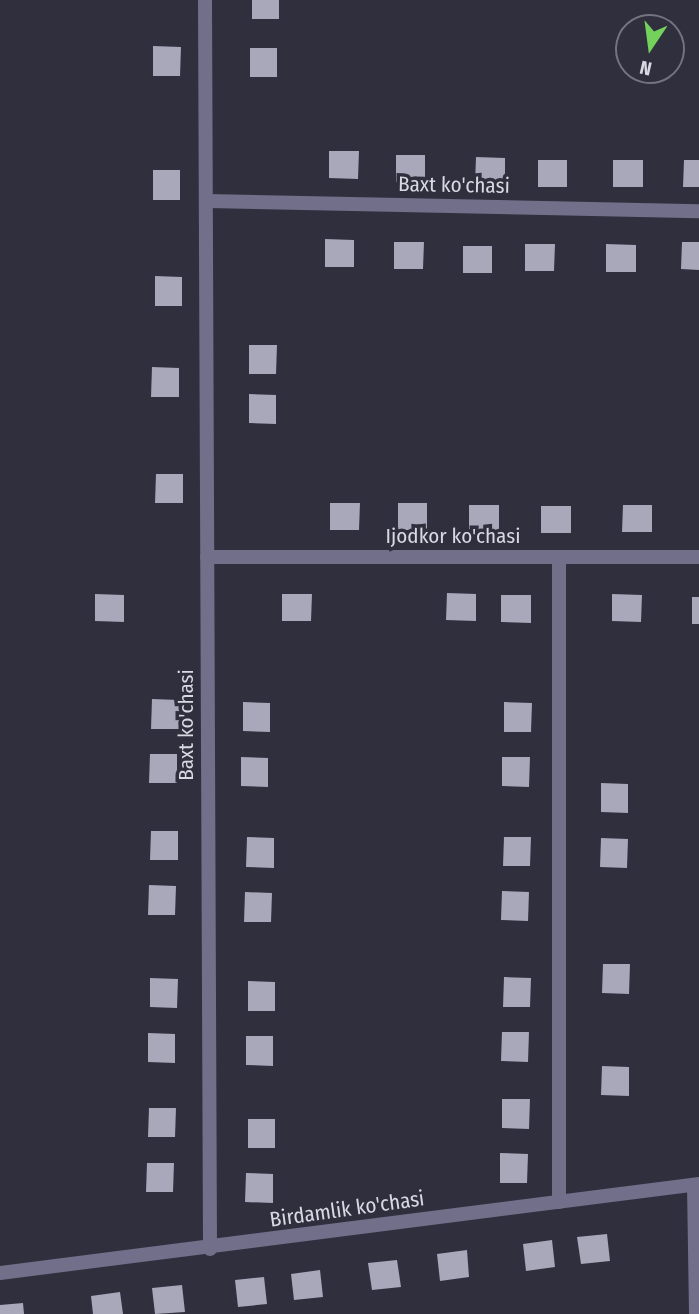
<!DOCTYPE html>
<html>
<head>
<meta charset="utf-8">
<style>
	body { margin:0 }
	#map { position:relative; width:699px; height:1314px; overflow:hidden; background:#302f3d; font-family:"Fira Sans Condensed",sans-serif }
	div>[style] { position:absolute }
	.building>* { inset:0; background:#a9a7ba }
	.minor>* { height:14px; margin:-7px; padding:0 7px; transform-origin:7px; border-radius:7px; background:#726f8a }
	span { translate:-50% -50%; white-space:nowrap; text-align:center; line-height:1.15; -webkit-text-stroke:7px #302f3d; paint-order:stroke }
	.street-label { font-size:21px; color:#dad9e3 }
	.north { position:absolute; left:615px; top:14px; width:70px; height:70px; box-sizing:border-box; background:#302f3d; border:2px solid #74737f; border-radius:50%; rotate:193deg; font-size:19px; font-weight:700; line-height:28px; text-align:center; color:#dad9e3 }
	.north::after { content:''; display:block; margin:auto; width:24px; height:32px; background:#74d25c; clip-path:polygon(50% 0,100% 100%,50% 72%,0 100%) }
</style>
</head>
<body>
<div id="map">
	<div class="building">
		<i style="clip-path:polygon(252px 0,279px 0,279px 19px,252px 19px)"></i>
		<i style="clip-path:polygon(153px 46px,181px 47px,180px 76px,153px 76px)"></i>
		<i style="clip-path:polygon(250px 48px,277px 48px,277px 77px,250px 77px)"></i>
		<i style="clip-path:polygon(329px 151px,359px 151px,358px 179px,329px 178px)"></i>
		<i style="clip-path:polygon(396px 155px,425px 155px,425px 183px,396px 182px)"></i>
		<i style="clip-path:polygon(476px 157px,505px 158px,505px 185px,475px 184px)"></i>
		<i style="clip-path:polygon(538px 160px,567px 160px,567px 187px,538px 187px)"></i>
		<i style="clip-path:polygon(613px 160px,643px 160px,643px 187px,613px 187px)"></i>
		<i style="clip-path:polygon(684px 160px,699px 160px,699px 187px,683px 187px)"></i>
		<i style="clip-path:polygon(153px 170px,180px 170px,180px 200px,153px 200px)"></i>
		<i style="clip-path:polygon(325px 239px,354px 240px,354px 267px,325px 267px)"></i>
		<i style="clip-path:polygon(394px 242px,424px 242px,423px 269px,394px 269px)"></i>
		<i style="clip-path:polygon(682px 242px,699px 242px,699px 270px,681px 269px)"></i>
		<i style="clip-path:polygon(525px 244px,555px 244px,554px 271px,525px 271px)"></i>
		<i style="clip-path:polygon(606px 244px,636px 245px,636px 272px,606px 272px)"></i>
		<i style="clip-path:polygon(463px 246px,492px 246px,492px 273px,463px 273px)"></i>
		<i style="clip-path:polygon(155px 276px,182px 277px,182px 306px,155px 306px)"></i>
		<i style="clip-path:polygon(249px 345px,277px 345px,276px 374px,249px 374px)"></i>
		<i style="clip-path:polygon(152px 367px,179px 368px,179px 397px,151px 397px)"></i>
		<i style="clip-path:polygon(249px 394px,276px 395px,276px 424px,249px 423px)"></i>
		<i style="clip-path:polygon(156px 474px,183px 474px,183px 503px,155px 503px)"></i>
		<i style="clip-path:polygon(330px 503px,360px 503px,359px 530px,330px 530px)"></i>
		<i style="clip-path:polygon(398px 503px,427px 503px,427px 530px,398px 530px)"></i>
		<i style="clip-path:polygon(469px 505px,499px 505px,499px 532px,469px 532px)"></i>
		<i style="clip-path:polygon(623px 505px,652px 505px,652px 532px,622px 532px)"></i>
		<i style="clip-path:polygon(541px 506px,571px 506px,571px 533px,541px 533px)"></i>
		<i style="clip-path:polygon(447px 593px,476px 594px,476px 621px,446px 620px)"></i>
		<i style="clip-path:polygon(95px 594px,124px 595px,124px 622px,95px 621px)"></i>
		<i style="clip-path:polygon(282px 594px,312px 594px,311px 621px,282px 621px)"></i>
		<i style="clip-path:polygon(612px 594px,642px 595px,641px 622px,612px 621px)"></i>
		<i style="clip-path:polygon(501px 595px,531px 595px,531px 623px,501px 622px)"></i>
		<i style="clip-path:polygon(692px 597px,699px 597px,699px 624px,692px 624px)"></i>
		<i style="clip-path:polygon(152px 699px,179px 700px,179px 729px,151px 729px)"></i>
		<i style="clip-path:polygon(243px 702px,270px 703px,270px 732px,243px 731px)"></i>
		<i style="clip-path:polygon(504px 702px,532px 703px,531px 732px,504px 732px)"></i>
		<i style="clip-path:polygon(150px 754px,177px 754px,177px 783px,149px 783px)"></i>
		<i style="clip-path:polygon(241px 757px,268px 758px,268px 787px,241px 786px)"></i>
		<i style="clip-path:polygon(502px 757px,530px 757px,529px 787px,502px 786px)"></i>
		<i style="clip-path:polygon(601px 783px,628px 784px,628px 813px,601px 812px)"></i>
		<i style="clip-path:polygon(151px 831px,178px 831px,178px 860px,150px 860px)"></i>
		<i style="clip-path:polygon(247px 837px,274px 838px,274px 868px,246px 867px)"></i>
		<i style="clip-path:polygon(504px 837px,531px 837px,530px 866px,503px 866px)"></i>
		<i style="clip-path:polygon(601px 838px,628px 839px,627px 868px,600px 867px)"></i>
		<i style="clip-path:polygon(149px 885px,176px 886px,175px 915px,148px 915px)"></i>
		<i style="clip-path:polygon(502px 891px,529px 892px,528px 921px,501px 920px)"></i>
		<i style="clip-path:polygon(245px 892px,272px 893px,271px 922px,244px 922px)"></i>
		<i style="clip-path:polygon(603px 964px,630px 964px,629px 994px,602px 993px)"></i>
		<i style="clip-path:polygon(504px 977px,531px 978px,530px 1007px,503px 1007px)"></i>
		<i style="clip-path:polygon(150px 978px,178px 979px,177px 1008px,150px 1007px)"></i>
		<i style="clip-path:polygon(248px 981px,275px 982px,275px 1011px,248px 1011px)"></i>
		<i style="clip-path:polygon(502px 1032px,529px 1032px,528px 1062px,501px 1061px)"></i>
		<i style="clip-path:polygon(148px 1033px,175px 1034px,175px 1063px,148px 1062px)"></i>
		<i style="clip-path:polygon(246px 1036px,273px 1036px,273px 1066px,246px 1065px)"></i>
		<i style="clip-path:polygon(602px 1066px,629px 1067px,629px 1096px,601px 1095px)"></i>
		<i style="clip-path:polygon(502px 1099px,530px 1099px,529px 1129px,502px 1128px)"></i>
		<i style="clip-path:polygon(149px 1108px,176px 1108px,175px 1137px,148px 1137px)"></i>
		<i style="clip-path:polygon(248px 1119px,275px 1119px,275px 1148px,248px 1148px)"></i>
		<i style="clip-path:polygon(500px 1153px,528px 1154px,527px 1183px,500px 1183px)"></i>
		<i style="clip-path:polygon(147px 1163px,174px 1163px,173px 1192px,146px 1192px)"></i>
		<i style="clip-path:polygon(246px 1173px,273px 1174px,273px 1203px,245px 1202px)"></i>
		<i style="clip-path:polygon(607px 1234px,610px 1261px,581px 1264px,577px 1237px)"></i>
		<i style="clip-path:polygon(552px 1240px,555px 1267px,526px 1271px,523px 1244px)"></i>
		<i style="clip-path:polygon(467px 1250px,469px 1277px,440px 1281px,437px 1254px)"></i>
		<i style="clip-path:polygon(397px 1260px,401px 1287px,372px 1290px,368px 1263px)"></i>
		<i style="clip-path:polygon(320px 1270px,323px 1297px,294px 1300px,291px 1274px)"></i>
		<i style="clip-path:polygon(264px 1277px,267px 1304px,238px 1307px,235px 1280px)"></i>
		<i style="clip-path:polygon(182px 1285px,185px 1312px,155px 1314px,152px 1288px)"></i>
		<i style="clip-path:polygon(120px 1292px,123px 1314px,93px 1314px,91px 1296px)"></i>
		<i style="clip-path:polygon(23px 1303px,24px 1314px,0 1314px,0 1305px)"></i>
	</div>
	<div class="minor">
		<i style="left:205px;top:0;width:1249px;rotate:89.77deg"></i>
		<i style="left:207px;top:201px;width:492px;rotate:1.2deg"></i>
		<i style="left:207px;top:557px;width:492px"></i>
		<i style="left:694px;top:1185px;width:129px;rotate:89.1deg"></i>
		<i style="left:559px;top:1202px;width:645px;rotate:-90deg"></i>
		<i style="left:0;top:1273px;width:705px;rotate:-7.26deg"></i>
	</div>
	<div class="street-label">
		<span style="left:454px;top:185px;rotate:1deg">Baxt ko'chasi</span>
		<span style="left:453px;top:536px">Ijodkor ko'chasi</span>
		<span style="left:186px;top:725px;rotate:-90deg">Baxt ko'chasi</span>
		<span style="left:347px;top:1209px;rotate:-8deg">Birdamlik ko'chasi</span>
	</div>
	<div class="north">N</div>
</div>
</body>
</html>
